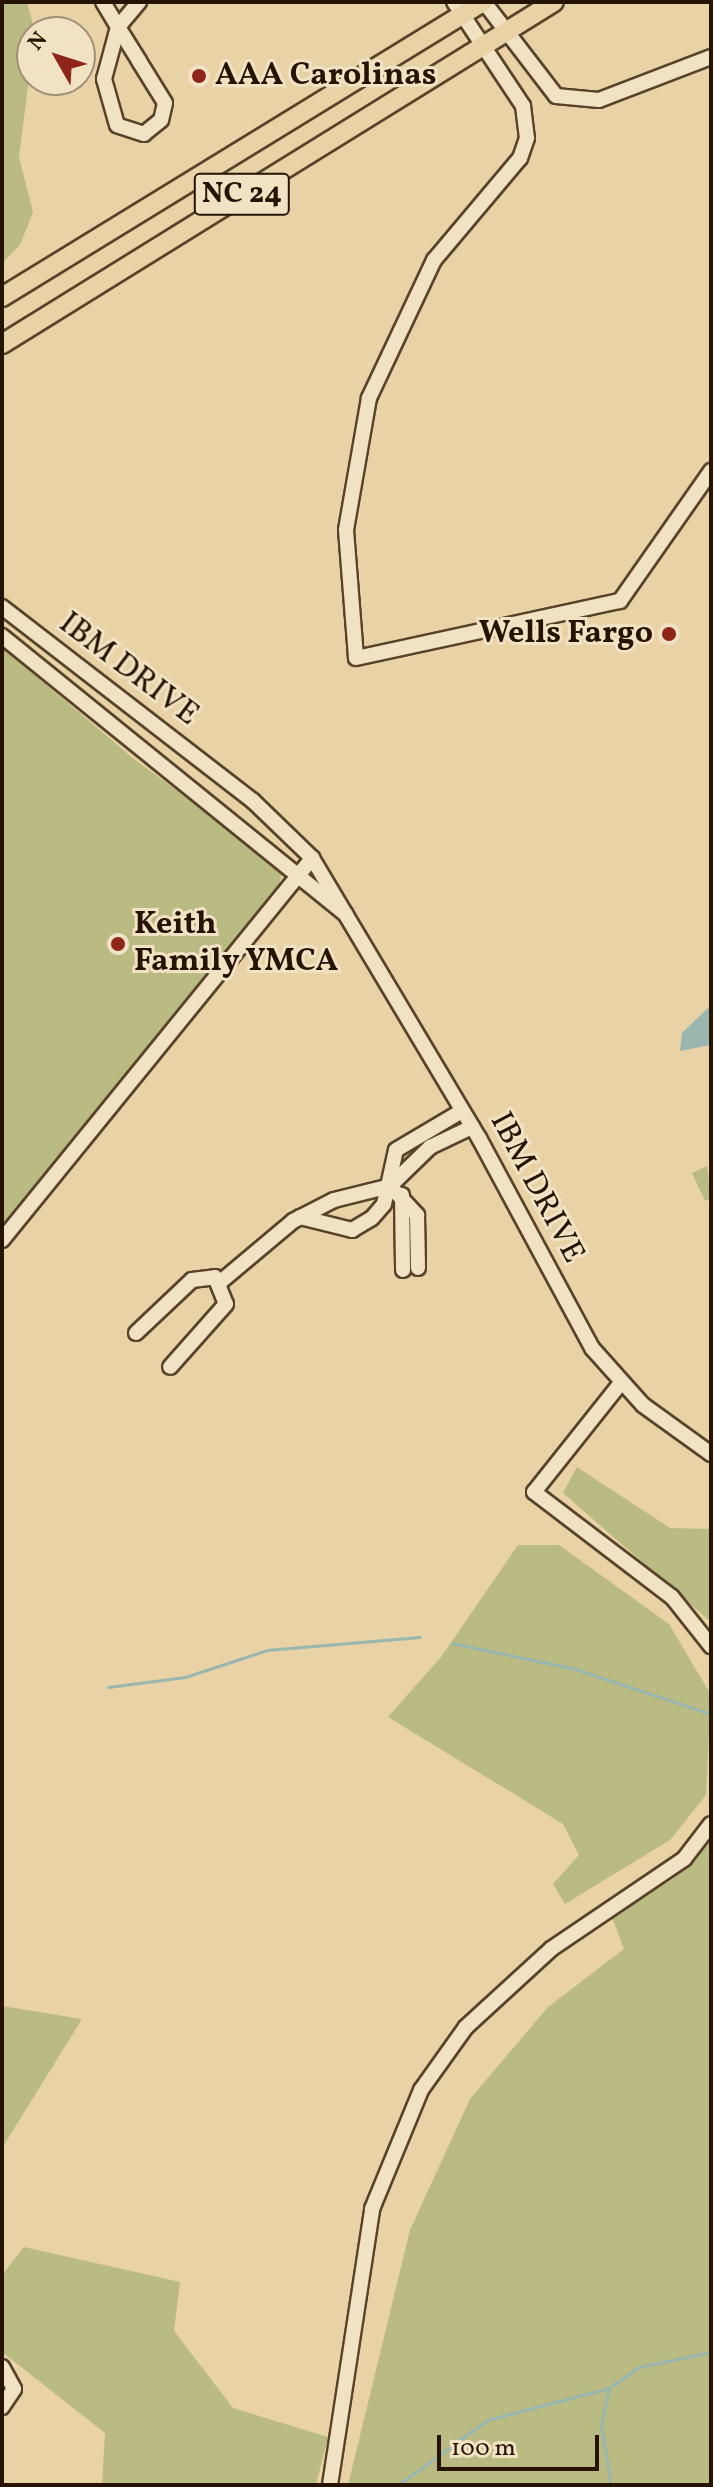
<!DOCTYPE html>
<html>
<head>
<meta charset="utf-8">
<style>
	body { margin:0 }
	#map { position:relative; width:713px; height:2487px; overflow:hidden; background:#e9d2a5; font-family:Vollkorn,serif }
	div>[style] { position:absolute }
	.green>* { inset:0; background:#babb83 }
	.water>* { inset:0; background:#99b6af }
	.stream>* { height:3px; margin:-1.5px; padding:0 1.5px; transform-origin:1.5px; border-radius:1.5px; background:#99b6af }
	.roads { filter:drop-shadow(2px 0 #58432a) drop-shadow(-2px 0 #58432a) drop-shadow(0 2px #58432a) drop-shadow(0 -2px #58432a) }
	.minor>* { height:14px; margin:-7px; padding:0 7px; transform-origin:7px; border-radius:7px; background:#f1e2c4 }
	.major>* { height:18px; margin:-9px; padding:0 9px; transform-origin:9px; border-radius:9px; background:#e9d2a5 }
	.dots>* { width:22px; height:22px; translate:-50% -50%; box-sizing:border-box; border:4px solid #f1e2c4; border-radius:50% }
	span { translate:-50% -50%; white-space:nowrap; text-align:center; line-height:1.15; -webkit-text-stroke:6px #f1e2c4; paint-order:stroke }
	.shield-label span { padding:2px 6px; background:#f1e2c4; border:2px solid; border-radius:6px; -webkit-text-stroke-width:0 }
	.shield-label { font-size:30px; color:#271301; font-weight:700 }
	.poi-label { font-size:32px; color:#271301; font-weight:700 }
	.left { translate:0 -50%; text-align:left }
	.right { translate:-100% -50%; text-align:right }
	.street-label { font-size:32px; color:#271301 }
	.frame { position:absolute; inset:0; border:4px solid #271301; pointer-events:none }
	.north { position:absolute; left:16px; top:16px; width:80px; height:80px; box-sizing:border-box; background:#f1e2c4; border:2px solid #a08f76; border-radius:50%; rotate:309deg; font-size:22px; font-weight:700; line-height:32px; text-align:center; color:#271301 }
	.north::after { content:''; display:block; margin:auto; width:28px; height:36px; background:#8f2418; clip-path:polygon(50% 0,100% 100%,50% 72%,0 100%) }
	.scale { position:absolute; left:437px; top:2435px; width:162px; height:36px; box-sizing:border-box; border:4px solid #271301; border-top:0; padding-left:10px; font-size:24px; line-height:28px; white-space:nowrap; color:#271301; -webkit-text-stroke:6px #f1e2c4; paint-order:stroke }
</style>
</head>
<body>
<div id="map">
	<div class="green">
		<i style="clip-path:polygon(2px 2px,27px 2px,35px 32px,19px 157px,33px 212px,20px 245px,2px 263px)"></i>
		<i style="clip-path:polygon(2px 647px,134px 759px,283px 868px,278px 889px,2px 1233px)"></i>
		<i style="clip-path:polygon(707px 1166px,711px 1198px,705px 1201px,692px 1173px)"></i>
		<i style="clip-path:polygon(577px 1467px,670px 1528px,711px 1529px,711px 1622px,563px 1493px)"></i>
		<i style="clip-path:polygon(518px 1545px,559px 1545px,669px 1624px,711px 1695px,706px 1795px,670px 1840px,565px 1904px,553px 1884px,579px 1855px,563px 1824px,388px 1717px,441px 1657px)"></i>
		<i style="clip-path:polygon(711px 1835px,711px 2485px,348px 2485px,410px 2230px,470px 2099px,548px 2007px,624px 1949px,612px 1917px,673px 1879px)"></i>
		<i style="clip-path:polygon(2px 2006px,82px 2019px,2px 2148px)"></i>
		<i style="clip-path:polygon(24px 2247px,180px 2282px,174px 2331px,233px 2408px,328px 2437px,316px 2485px,102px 2485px,105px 2433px,2px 2352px,2px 2275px)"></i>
	</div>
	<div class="water">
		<i style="clip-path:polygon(711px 1005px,711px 1045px,680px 1051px,682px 1033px)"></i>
	</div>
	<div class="stream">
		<i style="left:452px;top:1643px;width:126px;rotate:11.9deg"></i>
		<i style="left:575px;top:1669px;width:143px;rotate:18.3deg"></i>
		<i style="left:108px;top:1687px;width:78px;rotate:-7.4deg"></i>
		<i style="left:185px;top:1677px;width:86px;rotate:-18.2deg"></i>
		<i style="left:267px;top:1650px;width:153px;rotate:-4.9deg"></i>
		<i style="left:609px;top:2388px;width:38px;rotate:102deg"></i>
		<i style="left:601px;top:2425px;width:61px;rotate:80.5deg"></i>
		<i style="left:398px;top:2485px;width:110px;rotate:-36.1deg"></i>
		<i style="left:487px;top:2420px;width:126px;rotate:-14.7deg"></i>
		<i style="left:609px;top:2388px;width:37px;rotate:-35deg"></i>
		<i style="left:639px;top:2367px;width:74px;rotate:-11.8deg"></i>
	</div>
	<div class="roads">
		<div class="minor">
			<i style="left:103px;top:2px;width:29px;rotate:59deg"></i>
			<i style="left:118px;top:27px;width:40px;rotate:58deg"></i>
			<i style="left:139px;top:61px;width:49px;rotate:58.2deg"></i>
			<i style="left:165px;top:103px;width:17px;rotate:103deg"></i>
			<i style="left:161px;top:120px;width:22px;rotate:141deg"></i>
			<i style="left:144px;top:134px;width:28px;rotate:-162deg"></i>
			<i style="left:117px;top:125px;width:48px;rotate:-105.8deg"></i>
			<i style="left:104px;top:79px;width:54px;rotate:-74.9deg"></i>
			<i style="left:118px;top:27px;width:33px;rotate:-50deg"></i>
			<i style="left:454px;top:2px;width:125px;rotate:56.4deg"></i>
			<i style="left:523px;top:106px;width:32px;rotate:83deg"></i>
			<i style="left:527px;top:138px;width:21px;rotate:109deg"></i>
			<i style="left:520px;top:158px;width:133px;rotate:130.1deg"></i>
			<i style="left:434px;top:260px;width:153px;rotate:115.2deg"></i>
			<i style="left:369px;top:398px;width:134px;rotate:99.9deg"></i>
			<i style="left:346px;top:530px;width:128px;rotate:85.5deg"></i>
			<i style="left:356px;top:658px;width:270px;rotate:-12.2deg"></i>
			<i style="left:620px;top:601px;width:159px;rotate:-55deg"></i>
			<i style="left:484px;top:2px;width:118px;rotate:52.5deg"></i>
			<i style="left:556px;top:96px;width:43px;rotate:5.3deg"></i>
			<i style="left:599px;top:100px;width:120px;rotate:-21deg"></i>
			<i style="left:2px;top:607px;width:317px;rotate:37.7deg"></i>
			<i style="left:253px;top:801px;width:82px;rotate:44deg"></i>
			<i style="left:312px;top:858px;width:326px;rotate:59.2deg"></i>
			<i style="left:479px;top:1138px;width:238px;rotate:61.7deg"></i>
			<i style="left:592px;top:1348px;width:76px;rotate:48.2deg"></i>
			<i style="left:643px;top:1405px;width:84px;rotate:35.8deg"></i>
			<i style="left:2px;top:636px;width:442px;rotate:39deg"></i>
			<i style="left:390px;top:1186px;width:40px;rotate:47deg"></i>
			<i style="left:417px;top:1215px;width:53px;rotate:88.9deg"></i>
			<i style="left:402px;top:1195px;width:75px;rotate:89.2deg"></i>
			<i style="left:300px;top:1217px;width:54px;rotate:14deg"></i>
			<i style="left:352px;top:1230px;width:23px;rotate:-31deg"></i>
			<i style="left:372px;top:1218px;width:18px;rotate:-49deg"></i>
			<i style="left:384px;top:1204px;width:55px;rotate:-77.5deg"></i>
			<i style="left:396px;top:1150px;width:77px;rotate:-30.6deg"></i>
			<i style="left:2px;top:1240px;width:492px;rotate:-50.9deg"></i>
			<i style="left:218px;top:1284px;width:98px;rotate:-40deg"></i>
			<i style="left:293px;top:1221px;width:46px;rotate:-27.1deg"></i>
			<i style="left:334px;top:1200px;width:58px;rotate:-14deg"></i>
			<i style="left:390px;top:1186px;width:56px;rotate:-44.3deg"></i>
			<i style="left:430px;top:1147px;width:47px;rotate:-25.5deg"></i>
			<i style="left:136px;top:1333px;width:77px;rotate:-43.4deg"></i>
			<i style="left:192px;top:1280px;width:23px;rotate:-7deg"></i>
			<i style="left:215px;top:1277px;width:29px;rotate:68deg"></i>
			<i style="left:226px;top:1304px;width:84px;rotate:131.6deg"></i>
			<i style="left:620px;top:1384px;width:138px;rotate:128.5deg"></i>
			<i style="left:534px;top:1492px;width:173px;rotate:37.3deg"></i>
			<i style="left:672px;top:1597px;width:63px;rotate:51.5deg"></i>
			<i style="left:2px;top:2367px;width:25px;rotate:61deg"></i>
			<i style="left:14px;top:2389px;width:22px;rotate:124deg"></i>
			<i style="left:330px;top:2485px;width:279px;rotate:-81.3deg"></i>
			<i style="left:372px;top:2209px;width:129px;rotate:-67.6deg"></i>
			<i style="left:421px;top:2090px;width:77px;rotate:-54.5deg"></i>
			<i style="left:466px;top:2027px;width:115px;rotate:-42.5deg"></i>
			<i style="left:551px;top:1949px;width:161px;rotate:-34.1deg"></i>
			<i style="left:684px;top:1859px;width:44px;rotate:-52.4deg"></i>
		</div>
		<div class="major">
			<i style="left:2px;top:297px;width:564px;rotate:-31.52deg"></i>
			<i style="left:2px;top:344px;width:649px;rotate:-31.78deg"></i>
		</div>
	</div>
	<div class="dots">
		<i style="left:199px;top:76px;background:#8f2418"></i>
		<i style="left:669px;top:634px;background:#8f2418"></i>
		<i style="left:118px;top:944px;background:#8f2418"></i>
	</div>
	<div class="shield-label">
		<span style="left:242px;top:194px">NC 24</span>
	</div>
	<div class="poi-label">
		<span class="left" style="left:215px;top:76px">AAA Carolinas</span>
		<span class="right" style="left:653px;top:634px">Wells Fargo</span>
		<span class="left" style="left:134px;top:944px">Keith<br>Family YMCA</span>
	</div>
	<div class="street-label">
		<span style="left:128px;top:670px;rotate:37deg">IBM DRIVE</span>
		<span style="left:536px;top:1188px;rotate:62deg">IBM DRIVE</span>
	</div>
	<div class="frame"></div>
	<div class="north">N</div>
	<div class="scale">100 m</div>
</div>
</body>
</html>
